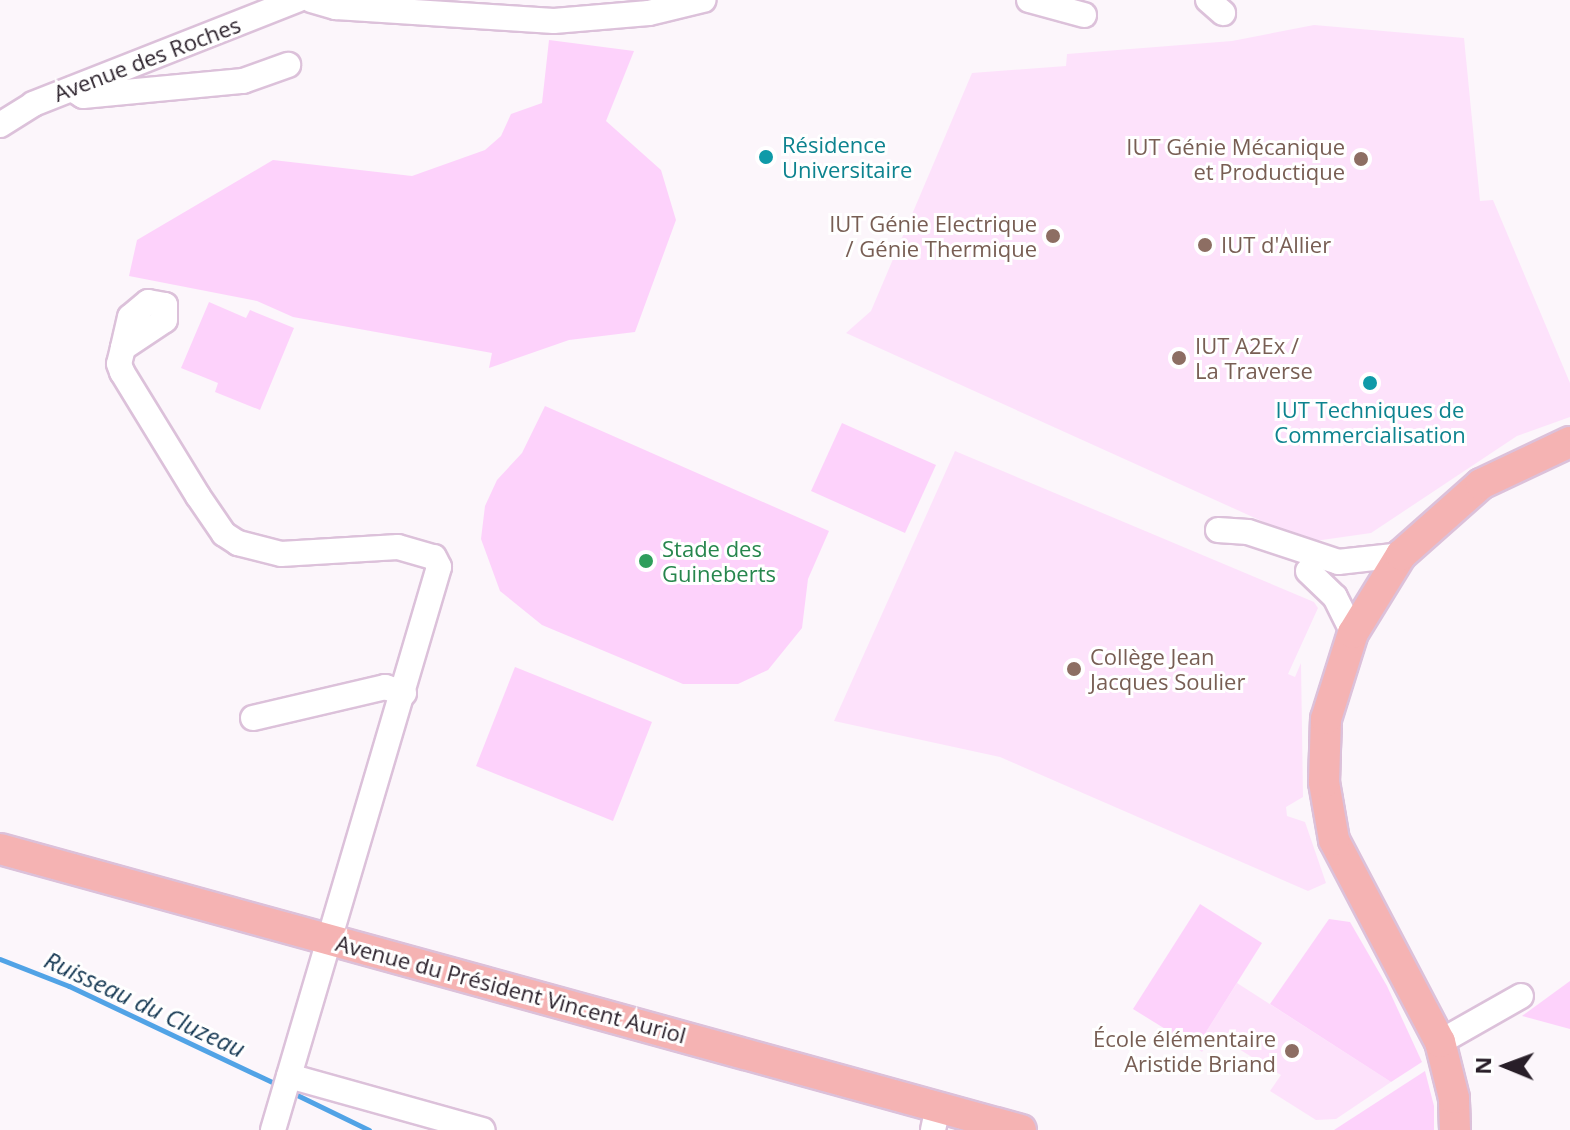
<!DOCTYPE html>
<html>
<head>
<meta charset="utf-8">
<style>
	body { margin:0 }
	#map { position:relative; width:1570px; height:1130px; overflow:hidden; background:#fcf6fb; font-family:"Open Sans",sans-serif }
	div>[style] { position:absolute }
	.built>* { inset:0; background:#fde2fb }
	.green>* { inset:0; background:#fdd2fb }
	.stream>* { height:5px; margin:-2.5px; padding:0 2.5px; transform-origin:2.5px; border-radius:2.5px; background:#51a3e6 }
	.roads { filter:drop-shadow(2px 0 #dcc1da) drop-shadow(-2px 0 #dcc1da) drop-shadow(0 2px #dcc1da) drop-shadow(0 -2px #dcc1da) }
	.minor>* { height:24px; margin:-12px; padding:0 12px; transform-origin:12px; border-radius:12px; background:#fff }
	.major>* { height:30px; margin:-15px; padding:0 15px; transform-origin:15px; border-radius:15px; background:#f5b3b3 }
	.dots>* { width:22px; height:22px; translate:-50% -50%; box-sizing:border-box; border:4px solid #fff; border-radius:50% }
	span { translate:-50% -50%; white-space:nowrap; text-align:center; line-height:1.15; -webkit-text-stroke:6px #fff; paint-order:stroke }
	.street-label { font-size:22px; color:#281e28 }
	.culture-label { font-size:22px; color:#0d838f }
	.left { translate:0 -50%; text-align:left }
	.education-label { font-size:22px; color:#785e54 }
	.right { translate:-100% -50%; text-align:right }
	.leisure-label { font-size:22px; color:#27864d }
	.water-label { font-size:24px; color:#153853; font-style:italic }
	.north { position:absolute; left:1466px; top:1026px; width:80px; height:80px; -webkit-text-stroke:6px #fff; paint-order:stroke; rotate:271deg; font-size:22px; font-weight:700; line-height:32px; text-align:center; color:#281e28 }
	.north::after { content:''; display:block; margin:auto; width:28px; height:36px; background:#281e28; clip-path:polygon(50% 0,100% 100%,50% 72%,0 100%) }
</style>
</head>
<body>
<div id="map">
	<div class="built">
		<i style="clip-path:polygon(1314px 25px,1464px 38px,1480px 201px,1493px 200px,1570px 383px,1570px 417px,1517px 436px,1371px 533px,1308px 542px,846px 333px,871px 311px,972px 73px,1066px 66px,1067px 54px,1232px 41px)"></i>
		<i style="clip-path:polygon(955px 451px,1314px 602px,1318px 608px,1288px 674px,1295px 677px,1301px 663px,1303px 797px,1286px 807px,1287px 816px,1305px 822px,1326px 883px,1308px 891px,1000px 757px,834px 721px)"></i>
		<i style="clip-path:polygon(1237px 983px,1391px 1082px,1336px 1119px,1316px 1120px,1270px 1091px,1281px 1075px,1234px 1046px,1231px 1050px,1212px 1038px,1202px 1052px,1196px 1048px)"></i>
	</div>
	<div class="green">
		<i style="clip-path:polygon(549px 40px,634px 51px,606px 121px,661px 170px,676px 220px,635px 332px,569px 340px,489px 368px,492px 353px,293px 317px,257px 301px,129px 276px,137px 240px,273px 160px,412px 176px,485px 150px,501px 136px,511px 114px,542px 103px)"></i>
		<i style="clip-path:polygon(209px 302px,246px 318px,250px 310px,294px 328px,260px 410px,215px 392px,218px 383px,181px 368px)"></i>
		<i style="clip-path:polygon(545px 406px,829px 531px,808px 579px,802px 628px,768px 670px,738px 684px,683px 684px,542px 625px,500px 591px,481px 539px,485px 506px,497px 480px,522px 453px)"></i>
		<i style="clip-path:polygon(842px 423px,936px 465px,905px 533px,811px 491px)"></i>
		<i style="clip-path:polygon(515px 667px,652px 722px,613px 821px,476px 766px)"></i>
		<i style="clip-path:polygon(1200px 904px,1262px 943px,1196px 1048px,1133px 1009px)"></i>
		<i style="clip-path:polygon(1329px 919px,1350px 922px,1387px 986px,1422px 1062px,1391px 1082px,1270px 1004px)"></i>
		<i style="clip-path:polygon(1570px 981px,1570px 1029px,1522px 1016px)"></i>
		<i style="clip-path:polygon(1425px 1071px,1434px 1106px,1434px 1130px,1334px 1130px)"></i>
	</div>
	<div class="stream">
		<i style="left:0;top:959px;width:74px;rotate:21.4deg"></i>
		<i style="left:69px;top:986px;width:227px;rotate:25.3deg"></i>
		<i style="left:297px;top:1095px;width:80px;rotate:25.9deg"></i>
	</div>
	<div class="roads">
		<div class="minor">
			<i style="left:311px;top:0;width:26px;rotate:16deg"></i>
			<i style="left:336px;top:7px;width:218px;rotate:3.7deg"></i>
			<i style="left:554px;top:21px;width:95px;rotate:-4.8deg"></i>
			<i style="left:649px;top:13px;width:56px;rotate:-13.5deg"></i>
			<i style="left:1029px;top:0;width:57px;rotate:15.3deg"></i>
			<i style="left:1208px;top:0;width:20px;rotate:41deg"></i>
			<i style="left:72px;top:89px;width:13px;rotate:32deg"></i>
			<i style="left:83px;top:96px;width:161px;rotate:-5.4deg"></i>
			<i style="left:243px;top:81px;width:48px;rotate:-19.6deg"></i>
			<i style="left:0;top:125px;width:39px;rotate:-32deg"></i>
			<i style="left:33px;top:104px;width:284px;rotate:-21.5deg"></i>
			<i style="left:123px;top:348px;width:50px;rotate:-33.7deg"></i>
			<i style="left:165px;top:320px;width:15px;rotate:-90deg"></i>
			<i style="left:165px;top:305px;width:17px;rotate:-170deg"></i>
			<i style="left:148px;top:302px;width:23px;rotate:140deg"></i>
			<i style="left:130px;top:317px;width:32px;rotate:103deg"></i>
			<i style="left:123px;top:348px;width:16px;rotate:104deg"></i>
			<i style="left:119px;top:364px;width:9px;rotate:69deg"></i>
			<i style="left:122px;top:372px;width:145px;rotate:58.5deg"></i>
			<i style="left:198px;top:496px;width:46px;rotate:55.6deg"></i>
			<i style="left:224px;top:534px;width:17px;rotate:33deg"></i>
			<i style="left:238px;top:543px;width:44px;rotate:14.3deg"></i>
			<i style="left:281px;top:554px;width:117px;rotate:-3.4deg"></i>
			<i style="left:398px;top:547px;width:37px;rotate:16deg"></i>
			<i style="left:434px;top:557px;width:11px;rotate:63deg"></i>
			<i style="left:439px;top:567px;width:587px;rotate:106.43deg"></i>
			<i style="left:1218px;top:530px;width:30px;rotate:4deg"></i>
			<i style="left:1248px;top:532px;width:95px;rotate:18.4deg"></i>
			<i style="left:1338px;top:562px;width:63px;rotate:-6.3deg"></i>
			<i style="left:1308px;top:571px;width:37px;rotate:44deg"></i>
			<i style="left:1335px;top:597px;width:40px;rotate:63.4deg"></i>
			<i style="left:253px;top:718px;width:136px;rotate:-13.2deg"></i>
			<i style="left:385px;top:687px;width:20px;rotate:18deg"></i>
			<i style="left:1440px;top:1042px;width:93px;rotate:-29.6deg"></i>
			<i style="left:289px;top:1076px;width:201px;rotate:15.6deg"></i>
			<i style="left:933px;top:1130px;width:24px;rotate:-78deg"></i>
		</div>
		<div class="major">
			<i style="left:0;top:849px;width:1059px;rotate:15.39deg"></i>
			<i style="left:1455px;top:1130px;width:32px;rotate:-92deg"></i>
			<i style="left:1454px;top:1098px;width:58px;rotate:-104deg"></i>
			<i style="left:1440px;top:1042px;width:228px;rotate:-117.7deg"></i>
			<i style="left:1334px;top:840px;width:59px;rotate:-99.8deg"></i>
			<i style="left:1324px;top:782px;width:63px;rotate:-88.2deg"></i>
			<i style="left:1326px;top:719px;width:90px;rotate:-72.6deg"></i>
			<i style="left:1353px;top:633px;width:92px;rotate:-58.4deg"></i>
			<i style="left:1401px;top:555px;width:107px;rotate:-41.6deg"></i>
			<i style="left:1481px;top:484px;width:98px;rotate:-25.3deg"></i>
		</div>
	</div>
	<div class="dots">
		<i style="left:766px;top:157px;background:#0f9aa8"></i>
		<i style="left:1361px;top:159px;background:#8d6e63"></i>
		<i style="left:1053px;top:236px;background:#8d6e63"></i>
		<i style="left:1205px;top:245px;background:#8d6e63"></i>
		<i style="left:1179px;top:358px;background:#8d6e63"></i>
		<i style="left:1370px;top:383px;background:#0f9aa8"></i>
		<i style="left:646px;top:561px;background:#2e9e5b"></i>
		<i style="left:1074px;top:669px;background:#8d6e63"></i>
		<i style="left:1292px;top:1051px;background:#8d6e63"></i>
	</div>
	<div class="street-label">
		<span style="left:147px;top:59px;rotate:-21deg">Avenue des Roches</span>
		<span style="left:511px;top:989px;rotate:15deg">Avenue du Président Vincent Auriol</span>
	</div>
	<div class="culture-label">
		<span class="left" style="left:782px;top:157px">Résidence<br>Universitaire</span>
		<span style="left:1370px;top:422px">IUT Techniques de<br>Commercialisation</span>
	</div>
	<div class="education-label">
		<span class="right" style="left:1345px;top:159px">IUT Génie Mécanique<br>et Productique</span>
		<span class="right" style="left:1037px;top:236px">IUT Génie Electrique<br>/ Génie Thermique</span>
		<span class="left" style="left:1221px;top:245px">IUT d'Allier</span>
		<span class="left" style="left:1195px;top:358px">IUT A2Ex /<br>La Traverse</span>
		<span class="left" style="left:1090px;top:669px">Collège Jean<br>Jacques Soulier</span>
		<span class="right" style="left:1276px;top:1051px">École élémentaire<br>Aristide Briand</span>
	</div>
	<div class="leisure-label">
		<span class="left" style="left:662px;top:561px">Stade des<br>Guineberts</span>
	</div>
	<div class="water-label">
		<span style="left:145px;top:1004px;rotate:25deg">Ruisseau du Cluzeau</span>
	</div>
	<div class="north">N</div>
</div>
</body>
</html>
